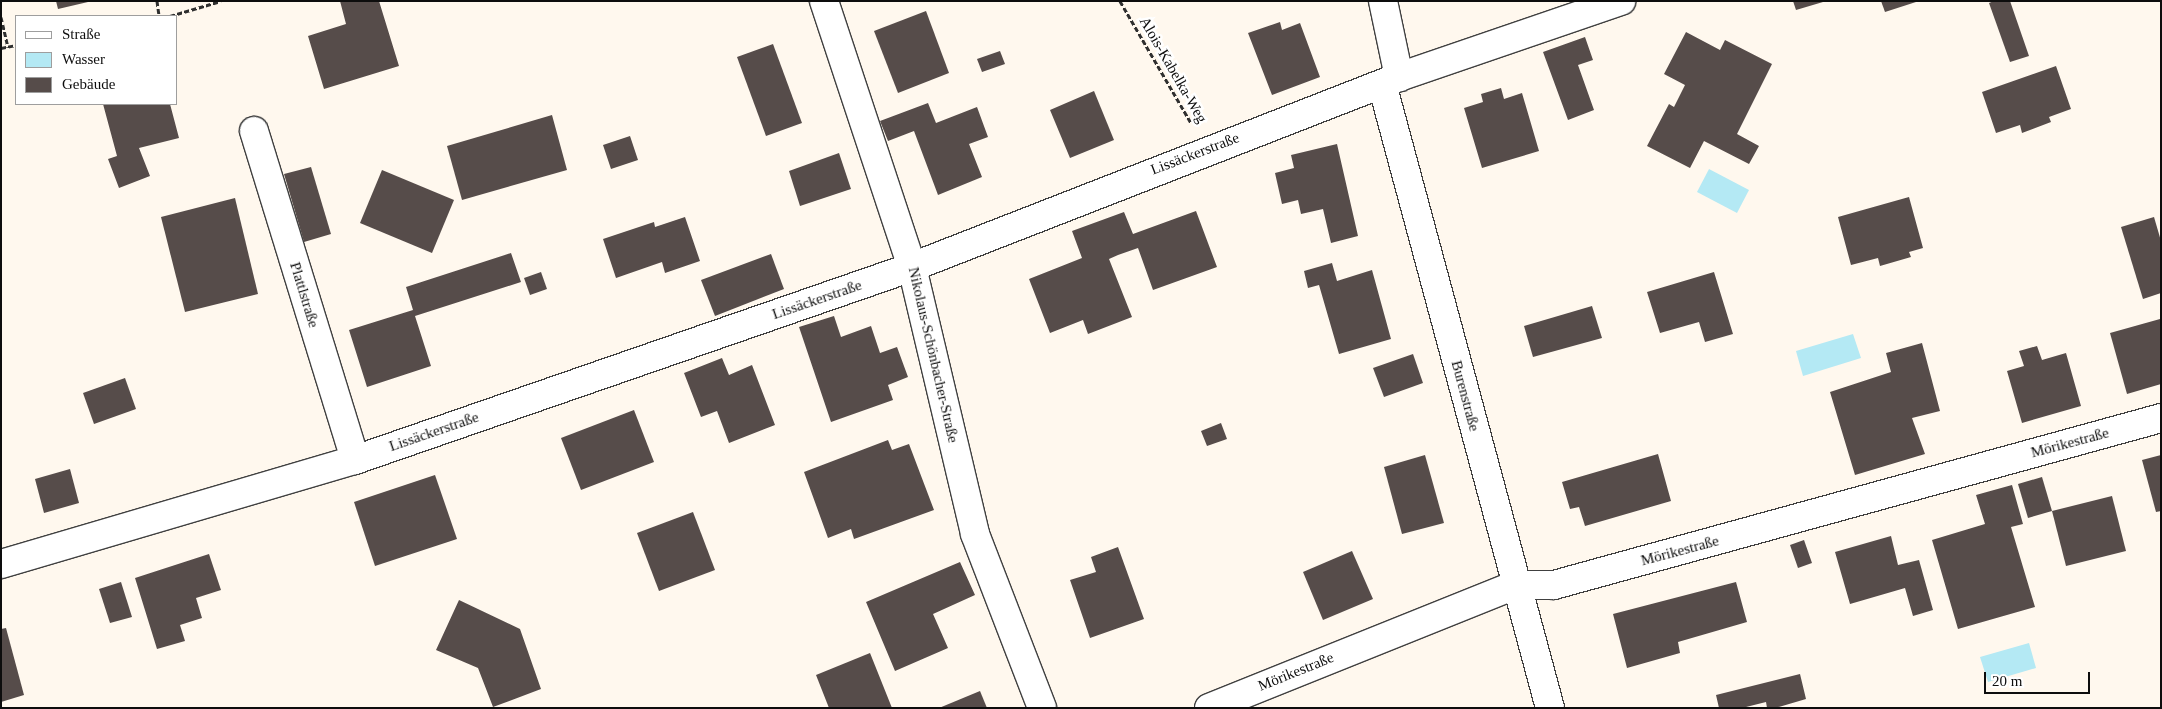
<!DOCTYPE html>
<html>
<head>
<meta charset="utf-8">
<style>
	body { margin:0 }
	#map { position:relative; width:2162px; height:709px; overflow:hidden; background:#fff8ee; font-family:"Times New Roman",serif }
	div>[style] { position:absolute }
	.water>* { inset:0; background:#b4e9f4 }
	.building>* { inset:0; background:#564c4a }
	.path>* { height:3px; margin-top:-1.5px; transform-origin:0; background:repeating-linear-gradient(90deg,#2f2f2f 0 5px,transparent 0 7.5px) }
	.roads { filter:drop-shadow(1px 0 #404040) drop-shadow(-1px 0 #404040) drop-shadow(0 1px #404040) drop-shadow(0 -1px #404040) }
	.minor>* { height:28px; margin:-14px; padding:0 14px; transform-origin:14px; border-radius:14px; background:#fff }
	span { translate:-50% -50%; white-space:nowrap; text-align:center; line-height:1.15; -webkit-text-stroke:5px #fff; paint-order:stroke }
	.street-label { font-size:15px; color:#0d0d0d }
	.frame { position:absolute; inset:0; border:2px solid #0d0d0d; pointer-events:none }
	.legend { position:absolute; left:15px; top:15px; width:162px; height:90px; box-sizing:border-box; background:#fff; border:1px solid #9e9e9e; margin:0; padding:6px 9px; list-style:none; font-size:15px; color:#0d0d0d }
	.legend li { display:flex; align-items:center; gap:10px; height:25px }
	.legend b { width:25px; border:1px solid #9e9e9e }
	.scale { position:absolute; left:1984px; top:672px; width:106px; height:22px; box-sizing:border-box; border:2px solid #0d0d0d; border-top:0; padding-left:6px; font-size:15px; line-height:18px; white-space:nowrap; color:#0d0d0d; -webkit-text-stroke:4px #fff; paint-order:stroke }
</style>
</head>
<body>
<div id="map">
	<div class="water">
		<i style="clip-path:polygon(1709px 169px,1749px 190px,1737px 213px,1697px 192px)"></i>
		<i style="clip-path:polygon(1853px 334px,1861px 358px,1803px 376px,1796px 351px)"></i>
		<i style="clip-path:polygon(2029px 643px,2036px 668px,1988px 682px,1980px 657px)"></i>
	</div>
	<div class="building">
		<i style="clip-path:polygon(56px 1px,88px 1px,88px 2px,58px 9px)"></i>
		<i style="clip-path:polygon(340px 1px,379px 1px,399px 66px,324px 89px,308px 36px,346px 24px)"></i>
		<i style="clip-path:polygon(1793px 1px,1823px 1px,1823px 2px,1796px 10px)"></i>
		<i style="clip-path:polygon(1881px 1px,1916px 1px,1916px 2px,1885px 12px)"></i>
		<i style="clip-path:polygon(1994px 1px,2010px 1px,2029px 56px,2010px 62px,1989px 3px)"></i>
		<i style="clip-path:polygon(926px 11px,949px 73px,898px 93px,874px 31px)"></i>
		<i style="clip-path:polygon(1280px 22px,1282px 30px,1300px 23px,1320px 77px,1272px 95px,1248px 33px)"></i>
		<i style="clip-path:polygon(1686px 32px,1720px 50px,1725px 40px,1772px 64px,1737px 134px,1759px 146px,1749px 164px,1704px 141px,1690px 168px,1647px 146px,1669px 104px,1674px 107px,1685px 85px,1664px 74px)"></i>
		<i style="clip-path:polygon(1585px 37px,1593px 60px,1578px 65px,1594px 110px,1568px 120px,1543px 52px)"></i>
		<i style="clip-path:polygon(773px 44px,802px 123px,766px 136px,737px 57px)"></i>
		<i style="clip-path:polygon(1000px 51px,1005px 64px,982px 72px,977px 59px)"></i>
		<i style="clip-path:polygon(2056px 66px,2071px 109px,2049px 117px,2051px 122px,2022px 133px,2020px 125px,1996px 133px,1982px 92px)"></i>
		<i style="clip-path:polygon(1501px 88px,1504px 99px,1522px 93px,1539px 151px,1482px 168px,1464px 108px,1483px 102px,1481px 94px)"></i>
		<i style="clip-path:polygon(1094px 91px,1114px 140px,1070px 158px,1050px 110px)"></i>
		<i style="clip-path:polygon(928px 103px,936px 123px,977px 107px,988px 137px,969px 144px,982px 177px,938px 195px,914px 131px,888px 141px,880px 121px)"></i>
		<i style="clip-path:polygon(103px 104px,170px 104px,179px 138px,139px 148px,150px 176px,119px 188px,108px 159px,117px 156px)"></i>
		<i style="clip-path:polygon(552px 115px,567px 170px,462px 200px,447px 146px)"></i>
		<i style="clip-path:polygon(630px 136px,638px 160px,611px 169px,603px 145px)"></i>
		<i style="clip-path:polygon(1337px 144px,1358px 236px,1331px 243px,1323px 209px,1301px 214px,1298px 200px,1282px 204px,1275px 173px,1294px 168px,1291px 155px)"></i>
		<i style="clip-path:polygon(839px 153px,851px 189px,800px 206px,789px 171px)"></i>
		<i style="clip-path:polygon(311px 167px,331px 234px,304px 242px,284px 174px)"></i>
		<i style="clip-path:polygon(382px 170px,454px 200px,432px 253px,360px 223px)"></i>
		<i style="clip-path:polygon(1909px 197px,1923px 248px,1909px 252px,1911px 257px,1880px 266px,1878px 258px,1851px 265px,1838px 217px)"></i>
		<i style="clip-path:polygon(235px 198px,258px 294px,185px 312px,161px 217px)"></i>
		<i style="clip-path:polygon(1196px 211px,1217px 267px,1153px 290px,1138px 248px,1118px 255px,1109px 259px,1132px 317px,1088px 334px,1083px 320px,1050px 333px,1029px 279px,1082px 258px,1072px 231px,1124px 212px,1133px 234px)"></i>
		<i style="clip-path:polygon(685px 217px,700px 261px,665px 273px,662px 262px,616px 278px,603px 239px,654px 222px,655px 227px)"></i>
		<i style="clip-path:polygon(2154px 217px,2161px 241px,2161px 293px,2143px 299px,2121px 227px)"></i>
		<i style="clip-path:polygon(511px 253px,521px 282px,415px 316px,431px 366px,367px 387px,349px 330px,413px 310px,406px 287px)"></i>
		<i style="clip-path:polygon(771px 254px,784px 289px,715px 316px,701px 280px)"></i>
		<i style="clip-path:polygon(1332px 263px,1337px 281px,1372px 270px,1391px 339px,1339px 354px,1319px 285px,1308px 288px,1304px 271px)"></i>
		<i style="clip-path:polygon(541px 272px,547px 289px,530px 295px,524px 278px)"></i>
		<i style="clip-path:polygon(1714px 272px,1733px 334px,1705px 342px,1699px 322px,1660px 333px,1647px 292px)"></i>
		<i style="clip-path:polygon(1592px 306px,1602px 338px,1533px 357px,1524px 326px)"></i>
		<i style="clip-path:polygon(834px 316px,841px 337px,871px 326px,880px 353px,897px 347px,908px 377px,888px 385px,893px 400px,831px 422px,799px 327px)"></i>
		<i style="clip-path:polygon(2160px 319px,2161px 384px,2127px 394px,2110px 333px)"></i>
		<i style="clip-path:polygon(1922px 343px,1940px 411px,1912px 418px,1925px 454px,1855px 475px,1830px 392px,1891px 372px,1886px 353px)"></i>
		<i style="clip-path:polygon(2037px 346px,2042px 360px,2066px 353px,2081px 406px,2022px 423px,2007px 371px,2024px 366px,2019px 351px)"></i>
		<i style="clip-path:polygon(1413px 354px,1423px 383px,1384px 397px,1373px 368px)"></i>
		<i style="clip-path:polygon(722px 358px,729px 375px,752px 365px,775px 425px,729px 443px,717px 411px,701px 417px,684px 373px)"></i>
		<i style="clip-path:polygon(125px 378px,136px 409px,94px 424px,83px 393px)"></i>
		<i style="clip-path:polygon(634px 410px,654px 462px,581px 490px,561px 438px)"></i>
		<i style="clip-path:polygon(1221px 423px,1227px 439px,1207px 446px,1201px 431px)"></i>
		<i style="clip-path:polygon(888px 440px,892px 450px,909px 444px,934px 510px,854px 539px,851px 529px,828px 538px,804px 472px)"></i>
		<i style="clip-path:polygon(1658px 454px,1671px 501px,1585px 526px,1579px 507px,1570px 509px,1562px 482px)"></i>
		<i style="clip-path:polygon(1425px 455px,1444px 523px,1402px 534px,1384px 467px)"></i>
		<i style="clip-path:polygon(2161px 455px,2161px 511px,2156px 512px,2142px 460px)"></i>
		<i style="clip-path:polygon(70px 469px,79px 503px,44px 513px,35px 479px)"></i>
		<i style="clip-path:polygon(435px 475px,457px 539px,375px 566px,354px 502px)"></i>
		<i style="clip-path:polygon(2042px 477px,2052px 511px,2028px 518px,2018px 484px)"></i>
		<i style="clip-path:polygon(2012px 485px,2023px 524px,2011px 527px,2035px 607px,1958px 629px,1932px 540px,1985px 524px,1976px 495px)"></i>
		<i style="clip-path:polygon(2112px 496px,2126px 551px,2066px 566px,2052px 511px)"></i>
		<i style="clip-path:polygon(693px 512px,715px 570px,659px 591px,637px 533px)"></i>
		<i style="clip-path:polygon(1891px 536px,1898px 565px,1919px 560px,1933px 610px,1913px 616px,1905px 588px,1850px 604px,1835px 552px)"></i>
		<i style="clip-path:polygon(1804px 540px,1812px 563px,1798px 568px,1790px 545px)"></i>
		<i style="clip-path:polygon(1118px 547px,1144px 619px,1090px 638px,1070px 580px,1096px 572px,1091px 557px)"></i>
		<i style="clip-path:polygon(1352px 551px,1373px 599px,1323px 620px,1303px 572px)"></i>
		<i style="clip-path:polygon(209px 554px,221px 590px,196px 598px,202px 618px,180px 625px,185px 641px,157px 649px,135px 578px)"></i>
		<i style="clip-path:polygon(960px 562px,975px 595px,933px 614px,948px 648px,895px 671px,866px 602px)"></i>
		<i style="clip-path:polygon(121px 582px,132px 617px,110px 623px,99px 589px)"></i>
		<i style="clip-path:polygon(1736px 582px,1747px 622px,1678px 642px,1680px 653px,1627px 668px,1613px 614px)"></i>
		<i style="clip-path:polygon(459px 600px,520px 629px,541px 689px,493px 707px,478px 668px,436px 650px)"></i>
		<i style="clip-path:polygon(6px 628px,24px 695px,1px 702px,1px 629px)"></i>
		<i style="clip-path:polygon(870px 653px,892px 708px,829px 708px,816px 675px)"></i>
		<i style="clip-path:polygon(1800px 674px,1806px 699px,1775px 708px,1767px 708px,1766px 702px,1742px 708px,1719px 708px,1716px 695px)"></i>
		<i style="clip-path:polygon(980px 691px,987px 708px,939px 708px)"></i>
	</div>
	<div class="path">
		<i style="left:157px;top:1px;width:15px;rotate:82deg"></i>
		<i style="left:1120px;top:1px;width:141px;rotate:59.8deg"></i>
		<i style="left:170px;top:16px;width:53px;rotate:-16.4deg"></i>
		<i style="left:1px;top:17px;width:31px;rotate:77deg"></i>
		<i style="left:1px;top:48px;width:15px;rotate:-11deg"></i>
	</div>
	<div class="roads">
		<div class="minor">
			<i style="left:824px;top:1px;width:280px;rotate:71.7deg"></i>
			<i style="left:912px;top:267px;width:274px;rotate:76.7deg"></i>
			<i style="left:975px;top:534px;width:186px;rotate:68.9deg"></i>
			<i style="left:1383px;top:1px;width:78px;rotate:78.1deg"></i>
			<i style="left:1382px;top:84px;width:646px;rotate:74.93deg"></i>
			<i style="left:254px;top:131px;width:344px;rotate:72.9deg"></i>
			<i style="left:1px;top:564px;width:369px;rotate:-16.4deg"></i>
			<i style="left:355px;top:460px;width:589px;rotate:-19.11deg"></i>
			<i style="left:912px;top:267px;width:523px;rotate:-21.31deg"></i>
			<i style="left:1399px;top:77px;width:235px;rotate:-18.9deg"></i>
			<i style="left:1209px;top:708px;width:330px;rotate:-21.9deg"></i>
			<i style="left:1515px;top:585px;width:39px"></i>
			<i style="left:1554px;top:585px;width:630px;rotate:-15.38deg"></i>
		</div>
	</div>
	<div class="street-label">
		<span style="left:1173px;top:70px;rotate:60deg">Alois-Kabelka-Weg</span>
		<span style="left:1195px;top:154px;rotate:-21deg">Lissäckerstraße</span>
		<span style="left:304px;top:295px;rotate:73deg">Plattlstraße</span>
		<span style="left:817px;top:300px;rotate:-19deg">Lissäckerstraße</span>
		<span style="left:933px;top:355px;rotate:77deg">Nikolaus-Schönbacher-Straße</span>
		<span style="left:1465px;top:396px;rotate:75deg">Burenstraße</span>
		<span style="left:434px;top:432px;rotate:-19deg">Lissäckerstraße</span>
		<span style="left:2070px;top:443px;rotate:-15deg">Mörikestraße</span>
		<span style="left:1680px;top:551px;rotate:-15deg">Mörikestraße</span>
		<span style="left:1296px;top:672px;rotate:-22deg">Mörikestraße</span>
	</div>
	<div class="frame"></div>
	<ul class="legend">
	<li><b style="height:6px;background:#fff"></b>Straße</li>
	<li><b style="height:14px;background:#b4e9f4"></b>Wasser</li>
	<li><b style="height:14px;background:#564c4a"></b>Gebäude</li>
	</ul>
	<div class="scale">20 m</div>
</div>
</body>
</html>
